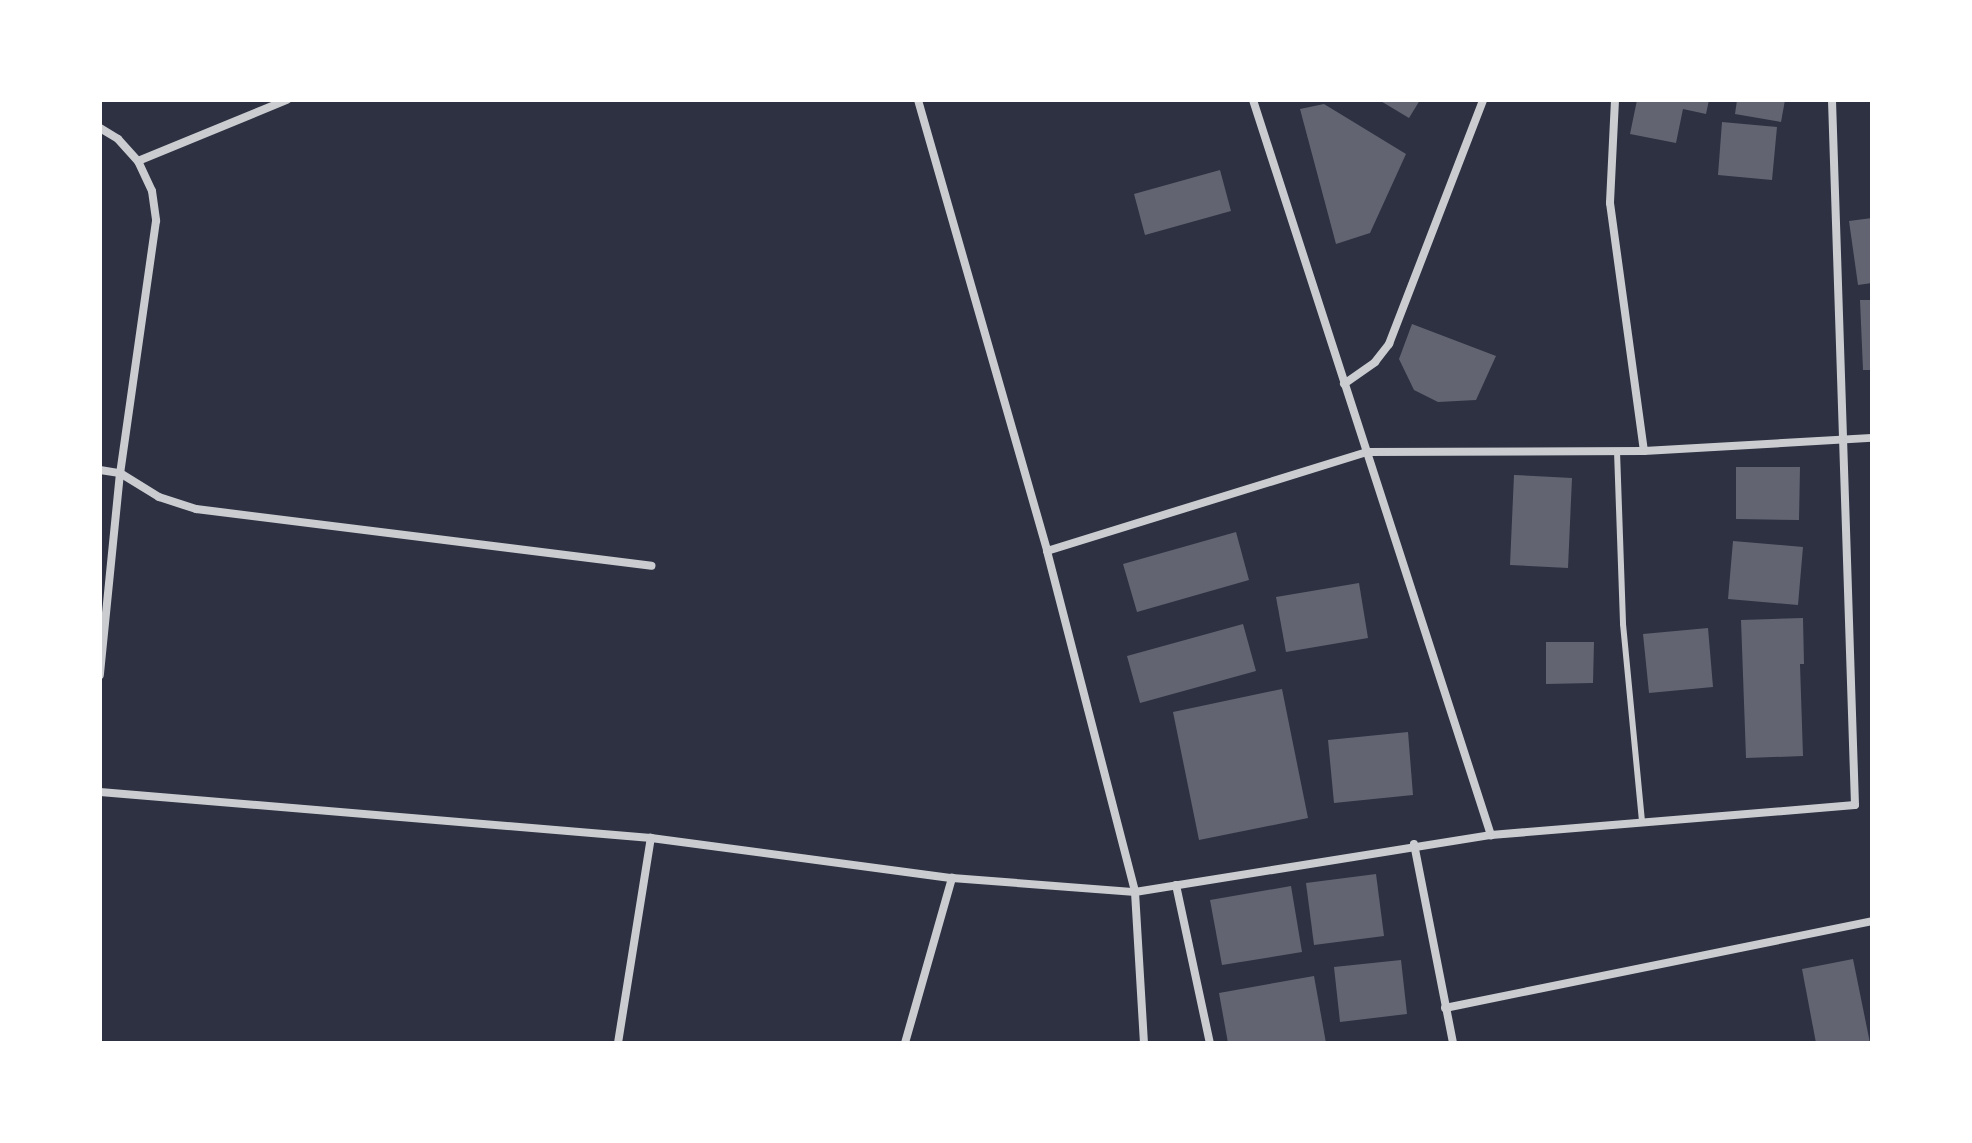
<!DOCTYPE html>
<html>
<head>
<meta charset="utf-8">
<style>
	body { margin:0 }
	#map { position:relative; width:1972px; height:1143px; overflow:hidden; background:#2d3142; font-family:Montserrat,sans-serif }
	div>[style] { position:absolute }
	.building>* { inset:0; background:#626471 }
	.service>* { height:6px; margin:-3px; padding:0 3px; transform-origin:3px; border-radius:3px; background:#caccd0 }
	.minor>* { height:8px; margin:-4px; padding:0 4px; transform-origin:4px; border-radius:4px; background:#caccd0 }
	span { translate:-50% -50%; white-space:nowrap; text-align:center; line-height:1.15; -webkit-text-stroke:8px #fff; paint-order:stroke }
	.frame { position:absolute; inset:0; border:102px solid #fff; pointer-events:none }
</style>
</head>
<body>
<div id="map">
	<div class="building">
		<i style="clip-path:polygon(1379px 100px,1420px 100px,1409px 118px)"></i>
		<i style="clip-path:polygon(1637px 100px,1709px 100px,1706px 114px,1683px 109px,1676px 143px,1630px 134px)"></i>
		<i style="clip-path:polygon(1737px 100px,1785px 100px,1781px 122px,1735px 114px)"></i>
		<i style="clip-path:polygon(1324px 104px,1406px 154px,1370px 233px,1336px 244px,1300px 109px)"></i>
		<i style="clip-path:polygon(1722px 122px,1777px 127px,1772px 180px,1718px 175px)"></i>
		<i style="clip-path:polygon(1220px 170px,1231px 211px,1145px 235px,1134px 194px)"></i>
		<i style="clip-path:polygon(1872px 218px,1872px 283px,1858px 285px,1849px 221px)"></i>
		<i style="clip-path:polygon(1860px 300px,1872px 300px,1872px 370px,1863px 370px)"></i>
		<i style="clip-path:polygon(1412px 324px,1496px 356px,1476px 400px,1438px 402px,1414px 390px,1399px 359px)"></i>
		<i style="clip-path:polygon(1736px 467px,1800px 467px,1799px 520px,1736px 519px)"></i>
		<i style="clip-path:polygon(1514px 475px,1572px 478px,1568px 568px,1510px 565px)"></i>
		<i style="clip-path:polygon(1236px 532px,1249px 580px,1137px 612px,1123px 564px)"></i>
		<i style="clip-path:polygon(1733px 541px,1803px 547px,1798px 605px,1728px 599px)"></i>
		<i style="clip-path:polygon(1359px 583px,1368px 638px,1286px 652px,1276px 597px)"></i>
		<i style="clip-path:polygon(1803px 618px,1804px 664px,1800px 664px,1803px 756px,1746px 758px,1741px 620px)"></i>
		<i style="clip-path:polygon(1243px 624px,1256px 671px,1140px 703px,1127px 656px)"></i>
		<i style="clip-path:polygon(1708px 628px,1713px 687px,1649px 693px,1643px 634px)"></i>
		<i style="clip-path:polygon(1546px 642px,1594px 642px,1593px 683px,1546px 684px)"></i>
		<i style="clip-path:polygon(1282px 689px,1308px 818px,1199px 840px,1173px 712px)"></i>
		<i style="clip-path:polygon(1408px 732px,1413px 795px,1334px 803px,1328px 740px)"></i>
		<i style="clip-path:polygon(1376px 874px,1384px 936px,1314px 945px,1306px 883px)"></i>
		<i style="clip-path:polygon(1291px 886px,1302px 952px,1222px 965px,1210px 900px)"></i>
		<i style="clip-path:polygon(1853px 959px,1870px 1043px,1816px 1043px,1802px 969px)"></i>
		<i style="clip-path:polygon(1401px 960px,1407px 1014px,1340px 1022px,1334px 967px)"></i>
		<i style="clip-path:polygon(1314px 976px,1326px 1043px,1228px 1043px,1219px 993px)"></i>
	</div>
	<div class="service">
		<i style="left:1617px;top:451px;width:173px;rotate:88deg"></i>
		<i style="left:1623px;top:624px;width:200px;rotate:84.5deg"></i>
	</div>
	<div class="minor">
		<i style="left:918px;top:100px;width:469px;rotate:74deg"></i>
		<i style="left:1047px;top:551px;width:352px;rotate:75.5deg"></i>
		<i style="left:1135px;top:892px;width:151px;rotate:86.6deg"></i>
		<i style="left:1253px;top:100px;width:773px;rotate:72.06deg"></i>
		<i style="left:1615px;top:100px;width:103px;rotate:92.8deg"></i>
		<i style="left:1610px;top:203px;width:250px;rotate:82.2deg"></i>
		<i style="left:100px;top:128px;width:21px;rotate:31deg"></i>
		<i style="left:118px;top:139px;width:30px;rotate:48deg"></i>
		<i style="left:138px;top:161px;width:33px;rotate:65deg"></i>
		<i style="left:152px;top:191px;width:30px;rotate:82deg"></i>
		<i style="left:156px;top:221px;width:255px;rotate:98.1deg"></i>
		<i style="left:120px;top:473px;width:203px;rotate:95.7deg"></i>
		<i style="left:138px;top:161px;width:161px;rotate:-22.3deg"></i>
		<i style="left:1344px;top:384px;width:38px;rotate:-35deg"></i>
		<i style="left:1375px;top:362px;width:23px;rotate:-52deg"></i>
		<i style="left:1389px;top:344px;width:261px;rotate:-68.9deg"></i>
		<i style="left:100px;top:470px;width:20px;rotate:9deg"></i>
		<i style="left:120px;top:473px;width:46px;rotate:31.6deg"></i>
		<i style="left:159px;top:497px;width:39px;rotate:18deg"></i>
		<i style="left:196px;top:509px;width:459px;rotate:7.1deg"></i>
		<i style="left:1047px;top:551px;width:334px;rotate:-17.2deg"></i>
		<i style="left:1366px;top:452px;width:278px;rotate:-0.2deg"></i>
		<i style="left:1644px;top:451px;width:228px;rotate:-3.3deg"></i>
		<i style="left:100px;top:792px;width:553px;rotate:4.77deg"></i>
		<i style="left:651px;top:838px;width:304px;rotate:7.6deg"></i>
		<i style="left:952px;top:878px;width:184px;rotate:4.4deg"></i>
		<i style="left:1135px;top:892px;width:361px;rotate:-9.1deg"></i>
		<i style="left:1491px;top:835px;width:365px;rotate:-4.7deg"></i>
		<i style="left:1855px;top:805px;width:705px;rotate:-91.87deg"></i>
		<i style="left:1414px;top:844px;width:203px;rotate:78.9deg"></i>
		<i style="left:1176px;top:885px;width:162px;rotate:77.9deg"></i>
		<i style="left:1445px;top:1008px;width:436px;rotate:-11.5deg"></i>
		<i style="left:618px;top:1043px;width:208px;rotate:-80.9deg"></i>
		<i style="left:905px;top:1043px;width:172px;rotate:-74.1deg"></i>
	</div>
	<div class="frame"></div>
</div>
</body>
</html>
